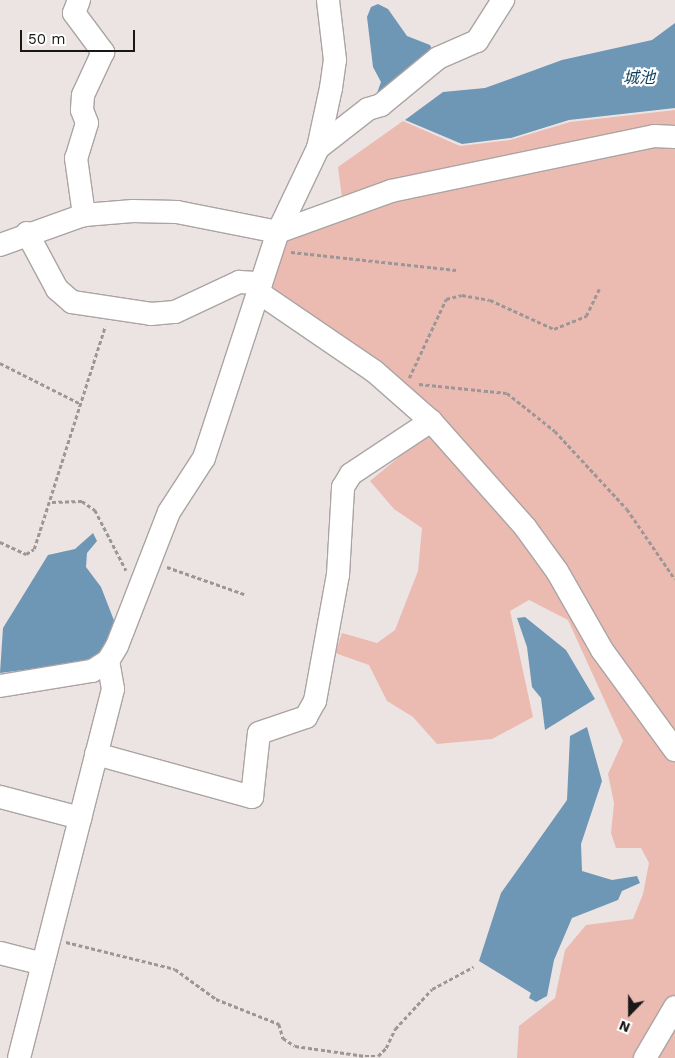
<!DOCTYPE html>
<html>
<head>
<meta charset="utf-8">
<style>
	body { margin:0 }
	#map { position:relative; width:675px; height:1058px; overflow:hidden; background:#ebe4e3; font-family:"Work Sans","Noto Sans JP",sans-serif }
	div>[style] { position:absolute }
	.green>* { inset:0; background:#ebbbb1 }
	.water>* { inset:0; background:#6e96b5 }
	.path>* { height:2.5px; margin-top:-1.25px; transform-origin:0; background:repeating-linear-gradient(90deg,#9c9796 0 4px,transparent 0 6.5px) }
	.roads { filter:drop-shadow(1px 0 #aba4a3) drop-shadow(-1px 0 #aba4a3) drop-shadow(0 1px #aba4a3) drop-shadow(0 -1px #aba4a3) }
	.minor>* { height:22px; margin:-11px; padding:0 11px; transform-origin:11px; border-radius:11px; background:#fff }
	span { translate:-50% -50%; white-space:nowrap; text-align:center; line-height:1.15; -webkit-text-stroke:4.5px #fff; paint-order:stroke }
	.water-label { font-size:16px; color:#0a3e5d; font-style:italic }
	.north { position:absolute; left:605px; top:988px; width:50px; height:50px; -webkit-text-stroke:4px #fff; paint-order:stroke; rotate:202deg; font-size:14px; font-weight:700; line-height:20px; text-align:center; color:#1a1717 }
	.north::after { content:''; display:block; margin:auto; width:18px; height:22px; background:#1a1717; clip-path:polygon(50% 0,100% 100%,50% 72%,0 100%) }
	.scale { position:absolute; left:20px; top:30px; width:115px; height:22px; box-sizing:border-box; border:2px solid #1a1717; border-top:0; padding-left:6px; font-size:15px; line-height:18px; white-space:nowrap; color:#1a1717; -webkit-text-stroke:4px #fff; paint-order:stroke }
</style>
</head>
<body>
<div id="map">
	<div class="green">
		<i style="clip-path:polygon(675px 110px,675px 1058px,517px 1058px,519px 1026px,555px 998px,565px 950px,586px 925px,633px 919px,643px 894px,649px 863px,641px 848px,616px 848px,611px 833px,614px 803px,608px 774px,623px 741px,568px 620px,529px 600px,510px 611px,533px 717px,492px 739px,437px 744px,413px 717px,387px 701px,369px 665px,335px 653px,342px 633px,377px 643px,395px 630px,418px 571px,422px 528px,394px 509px,370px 481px,427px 434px,435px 419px,267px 288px,298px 215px,342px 198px,338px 167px,403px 121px,460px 146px,510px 140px,570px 122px)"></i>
	</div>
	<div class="water">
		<i style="clip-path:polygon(378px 4px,388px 9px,407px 36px,430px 45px,435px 55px,376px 96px,381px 82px,373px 67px,367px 17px,371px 7px)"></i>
		<i style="clip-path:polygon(675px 23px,675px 108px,569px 120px,511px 138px,462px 144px,405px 120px,443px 92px,485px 88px,562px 60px,652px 40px)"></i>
		<i style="clip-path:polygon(93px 533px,97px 541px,87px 553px,86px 567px,101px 587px,115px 623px,101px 660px,0 673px,3px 628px,48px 555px,75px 549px)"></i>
		<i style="clip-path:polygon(525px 617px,566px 650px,595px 699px,545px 730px,541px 698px,532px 687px,527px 647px,517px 618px)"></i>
		<i style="clip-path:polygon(587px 727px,602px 781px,581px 844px,582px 871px,612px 880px,637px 876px,640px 883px,622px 891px,618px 900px,572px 918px,554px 960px,547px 996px,536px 1002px,529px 998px,531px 993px,479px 961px,501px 893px,567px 800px,570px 736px)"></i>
	</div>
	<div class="path">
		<i style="left:291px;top:252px;width:166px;rotate:6.2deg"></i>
		<i style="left:0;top:363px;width:91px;rotate:26.8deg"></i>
		<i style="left:409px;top:378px;width:87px;rotate:-64.9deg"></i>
		<i style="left:446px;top:299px;width:16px;rotate:-14deg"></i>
		<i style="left:462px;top:295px;width:28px;rotate:10deg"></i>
		<i style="left:490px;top:300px;width:70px;rotate:24.4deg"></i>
		<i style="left:554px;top:329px;width:35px;rotate:-22deg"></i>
		<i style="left:586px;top:316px;width:30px;rotate:-64deg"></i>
		<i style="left:419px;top:384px;width:88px;rotate:5.8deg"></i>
		<i style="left:507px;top:393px;width:61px;rotate:38.4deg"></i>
		<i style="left:555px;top:431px;width:106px;rotate:47.3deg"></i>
		<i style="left:627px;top:509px;width:85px;rotate:55.6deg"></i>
		<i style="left:52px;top:502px;width:30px;rotate:-2deg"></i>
		<i style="left:82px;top:501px;width:16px;rotate:35deg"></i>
		<i style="left:95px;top:510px;width:68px;rotate:62.7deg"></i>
		<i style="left:0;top:542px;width:29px;rotate:25deg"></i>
		<i style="left:26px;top:554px;width:9px;rotate:-32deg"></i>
		<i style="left:34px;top:549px;width:234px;rotate:-72.3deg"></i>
		<i style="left:167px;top:567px;width:82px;rotate:19.3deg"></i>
		<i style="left:66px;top:942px;width:112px;rotate:13.9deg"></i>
		<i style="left:175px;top:969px;width:51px;rotate:36.2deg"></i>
		<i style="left:216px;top:999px;width:68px;rotate:21.6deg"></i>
		<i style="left:279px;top:1024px;width:15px;rotate:74deg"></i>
		<i style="left:283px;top:1038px;width:14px;rotate:34deg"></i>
		<i style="left:295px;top:1046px;width:71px;rotate:8.1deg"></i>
		<i style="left:365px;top:1056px;width:13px"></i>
		<i style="left:378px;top:1056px;width:11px;rotate:-45deg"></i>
		<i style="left:386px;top:1048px;width:21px;rotate:-65deg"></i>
		<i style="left:395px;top:1029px;width:54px;rotate:-47.2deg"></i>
		<i style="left:432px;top:989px;width:47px;rotate:-28.2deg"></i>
	</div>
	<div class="roads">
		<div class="minor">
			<i style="left:79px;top:0;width:14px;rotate:111deg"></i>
			<i style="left:74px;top:13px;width:49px;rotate:53.4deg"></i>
			<i style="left:103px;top:52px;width:47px;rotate:114.9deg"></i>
			<i style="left:83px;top:95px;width:15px;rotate:94deg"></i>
			<i style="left:82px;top:110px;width:14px;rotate:69deg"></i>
			<i style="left:87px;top:123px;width:37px;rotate:107deg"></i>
			<i style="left:76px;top:158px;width:58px;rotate:82deg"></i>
			<i style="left:318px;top:148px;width:63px;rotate:-38deg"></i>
			<i style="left:368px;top:109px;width:14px;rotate:-17deg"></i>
			<i style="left:381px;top:105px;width:74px;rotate:-39.5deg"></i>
			<i style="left:438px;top:58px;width:43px;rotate:-23.6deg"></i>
			<i style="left:477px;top:41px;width:49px;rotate:-57.6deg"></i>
			<i style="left:27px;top:233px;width:64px;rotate:61.8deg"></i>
			<i style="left:57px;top:289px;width:20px;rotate:41deg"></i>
			<i style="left:72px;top:302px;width:80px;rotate:8.6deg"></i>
			<i style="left:151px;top:314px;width:24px;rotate:-5deg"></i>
			<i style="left:175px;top:312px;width:71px;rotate:-25.1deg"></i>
			<i style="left:239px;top:282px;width:22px;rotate:3deg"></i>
			<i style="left:0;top:245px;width:89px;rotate:-19.7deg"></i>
			<i style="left:84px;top:215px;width:49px;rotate:-4.7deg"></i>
			<i style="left:133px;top:211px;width:44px;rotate:1.3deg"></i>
			<i style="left:177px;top:212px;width:103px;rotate:11.2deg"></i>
			<i style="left:278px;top:232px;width:93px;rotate:-64.5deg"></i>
			<i style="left:318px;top:148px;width:61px;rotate:-77.8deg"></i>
			<i style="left:331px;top:88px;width:28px;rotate:-82deg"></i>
			<i style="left:335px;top:60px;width:60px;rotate:-96.7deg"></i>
			<i style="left:258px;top:292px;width:140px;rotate:34.3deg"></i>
			<i style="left:374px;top:371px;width:76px;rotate:41.3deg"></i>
			<i style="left:431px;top:421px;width:142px;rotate:48.4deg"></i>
			<i style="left:525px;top:527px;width:54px;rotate:54deg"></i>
			<i style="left:557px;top:571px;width:91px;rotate:60.3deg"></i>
			<i style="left:602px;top:650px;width:124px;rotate:53.9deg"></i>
			<i style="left:0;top:686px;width:93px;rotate:-9.3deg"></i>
			<i style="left:92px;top:671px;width:19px;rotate:-32deg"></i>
			<i style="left:108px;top:661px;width:17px;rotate:-59deg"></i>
			<i style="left:117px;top:646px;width:144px;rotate:-68.8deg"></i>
			<i style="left:169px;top:512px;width:64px;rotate:-57.1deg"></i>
			<i style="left:204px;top:458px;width:238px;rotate:-71.9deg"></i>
			<i style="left:278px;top:232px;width:120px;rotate:-19.9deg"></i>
			<i style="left:391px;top:191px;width:269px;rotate:-11.8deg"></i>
			<i style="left:654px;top:136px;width:21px;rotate:3deg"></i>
			<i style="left:96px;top:754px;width:162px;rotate:15.4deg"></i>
			<i style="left:252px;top:797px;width:64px;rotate:-83.8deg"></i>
			<i style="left:259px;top:733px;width:50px;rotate:-18.8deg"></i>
			<i style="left:306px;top:717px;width:18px;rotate:-61deg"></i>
			<i style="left:315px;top:701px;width:128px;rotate:-79.7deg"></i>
			<i style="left:338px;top:575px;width:88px;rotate:-86.7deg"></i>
			<i style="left:343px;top:487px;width:15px;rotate:-58deg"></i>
			<i style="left:351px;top:474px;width:96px;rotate:-33.5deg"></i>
			<i style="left:0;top:797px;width:83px;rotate:14.7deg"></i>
			<i style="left:0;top:953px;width:44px;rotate:14.3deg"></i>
			<i style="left:19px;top:1058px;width:381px;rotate:-75.7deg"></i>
			<i style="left:113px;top:689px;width:28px;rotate:-100deg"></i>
			<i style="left:645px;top:1058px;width:59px;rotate:-59.5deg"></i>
		</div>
	</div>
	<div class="water-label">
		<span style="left:639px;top:78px">城池</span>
	</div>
	<div class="north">N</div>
	<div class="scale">50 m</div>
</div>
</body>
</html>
